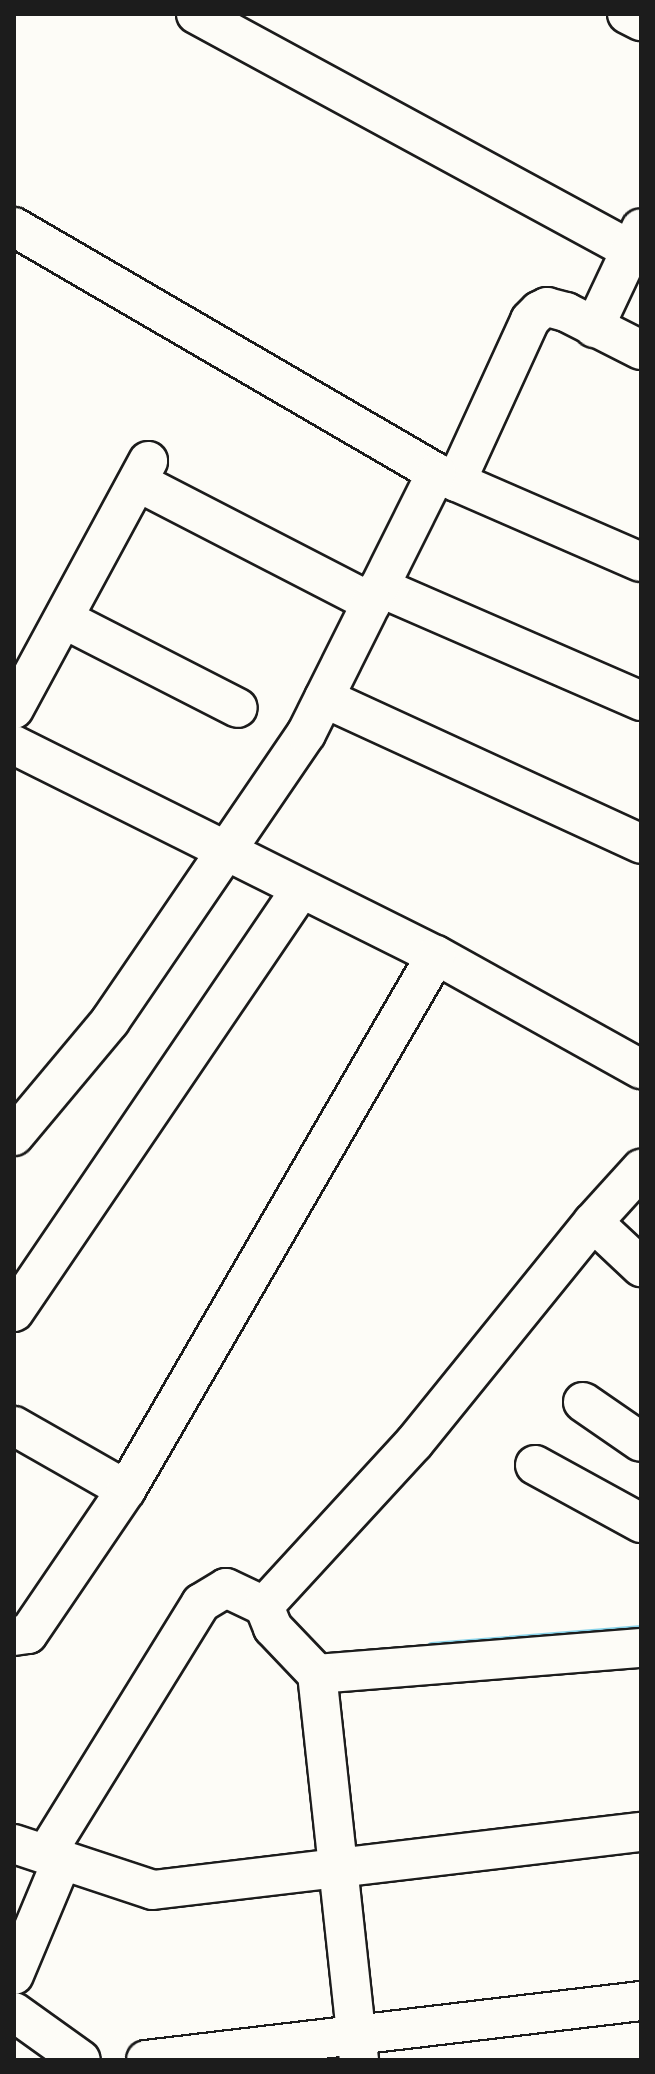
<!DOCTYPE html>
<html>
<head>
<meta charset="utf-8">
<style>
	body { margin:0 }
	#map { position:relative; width:655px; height:2074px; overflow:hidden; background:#fdfcf7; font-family:Pangolin,sans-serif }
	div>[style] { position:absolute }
	.stream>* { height:9px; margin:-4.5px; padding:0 4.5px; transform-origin:4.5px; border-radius:4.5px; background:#89d3e9 }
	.roads { filter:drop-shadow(2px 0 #1c1c1c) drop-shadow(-2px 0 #1c1c1c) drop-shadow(0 2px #1c1c1c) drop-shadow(0 -2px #1c1c1c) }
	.minor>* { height:38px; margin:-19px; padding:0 19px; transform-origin:19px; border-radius:19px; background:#fdfcf7 }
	span { translate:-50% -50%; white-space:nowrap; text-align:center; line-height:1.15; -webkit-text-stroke:7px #fdfcf7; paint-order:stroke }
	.frame { position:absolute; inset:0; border:16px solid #1c1c1c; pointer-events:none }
</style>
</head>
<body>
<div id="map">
	<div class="stream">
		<i style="left:431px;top:1646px;width:211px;rotate:-4.6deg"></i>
	</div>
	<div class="roads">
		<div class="minor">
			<i style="left:196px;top:14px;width:494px;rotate:28.5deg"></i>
			<i style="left:627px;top:14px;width:16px;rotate:27deg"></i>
			<i style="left:14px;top:227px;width:488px;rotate:30.2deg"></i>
			<i style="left:436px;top:473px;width:223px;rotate:23.5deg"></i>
			<i style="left:594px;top:328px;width:110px;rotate:-64.8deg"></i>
			<i style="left:138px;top:482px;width:263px;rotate:27.3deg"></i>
			<i style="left:456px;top:482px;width:178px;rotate:-65.4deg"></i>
			<i style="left:530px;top:320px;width:13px;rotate:-45deg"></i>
			<i style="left:539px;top:311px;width:9px;rotate:-27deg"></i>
			<i style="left:547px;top:307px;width:20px;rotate:15deg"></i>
			<i style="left:566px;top:312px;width:84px;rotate:26.9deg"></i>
			<i style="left:379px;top:587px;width:286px;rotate:23.5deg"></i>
			<i style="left:64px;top:619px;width:195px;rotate:27.1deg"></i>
			<i style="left:324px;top:698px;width:349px;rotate:24.7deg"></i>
			<i style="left:14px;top:709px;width:282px;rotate:-61.6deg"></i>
			<i style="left:14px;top:745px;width:471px;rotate:26.5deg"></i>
			<i style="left:436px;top:955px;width:235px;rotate:29.1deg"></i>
			<i style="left:14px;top:1136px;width:150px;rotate:-50.1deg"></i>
			<i style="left:110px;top:1021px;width:348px;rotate:-55.7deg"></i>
			<i style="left:306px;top:734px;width:292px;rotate:-63.5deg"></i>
			<i style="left:593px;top:1222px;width:72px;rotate:-47.8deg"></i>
			<i style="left:14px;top:1312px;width:511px;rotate:-55.84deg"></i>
			<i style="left:583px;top:1402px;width:70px;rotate:34.6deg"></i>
			<i style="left:14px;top:1426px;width:129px;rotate:29.7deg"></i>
			<i style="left:535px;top:1465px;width:121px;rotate:28.7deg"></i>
			<i style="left:14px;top:1636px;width:14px;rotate:-8deg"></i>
			<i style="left:28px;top:1634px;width:174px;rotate:-55.8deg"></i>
			<i style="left:126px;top:1490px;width:618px;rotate:-59.91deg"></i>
			<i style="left:317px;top:1674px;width:325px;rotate:-4.6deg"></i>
			<i style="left:14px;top:1844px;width:146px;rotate:18.3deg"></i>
			<i style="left:153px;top:1890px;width:491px;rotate:-6.8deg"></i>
			<i style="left:46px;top:1854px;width:295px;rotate:-58.3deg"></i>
			<i style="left:201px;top:1603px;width:29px;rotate:-31deg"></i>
			<i style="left:226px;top:1588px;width:42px;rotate:25.3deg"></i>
			<i style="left:14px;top:1975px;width:125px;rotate:-67.3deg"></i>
			<i style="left:14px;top:2012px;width:82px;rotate:35.6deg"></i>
			<i style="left:146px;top:2060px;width:499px;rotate:-6.8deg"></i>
			<i style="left:359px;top:2060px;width:388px;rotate:-96.2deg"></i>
			<i style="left:317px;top:1674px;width:64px;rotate:-133.7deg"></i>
			<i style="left:273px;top:1628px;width:24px;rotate:-112deg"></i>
			<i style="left:264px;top:1606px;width:222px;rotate:-47.4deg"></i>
			<i style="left:414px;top:1443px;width:284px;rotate:-51deg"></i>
			<i style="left:593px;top:1222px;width:66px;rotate:43.2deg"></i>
		</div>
	</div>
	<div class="frame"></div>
</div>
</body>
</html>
